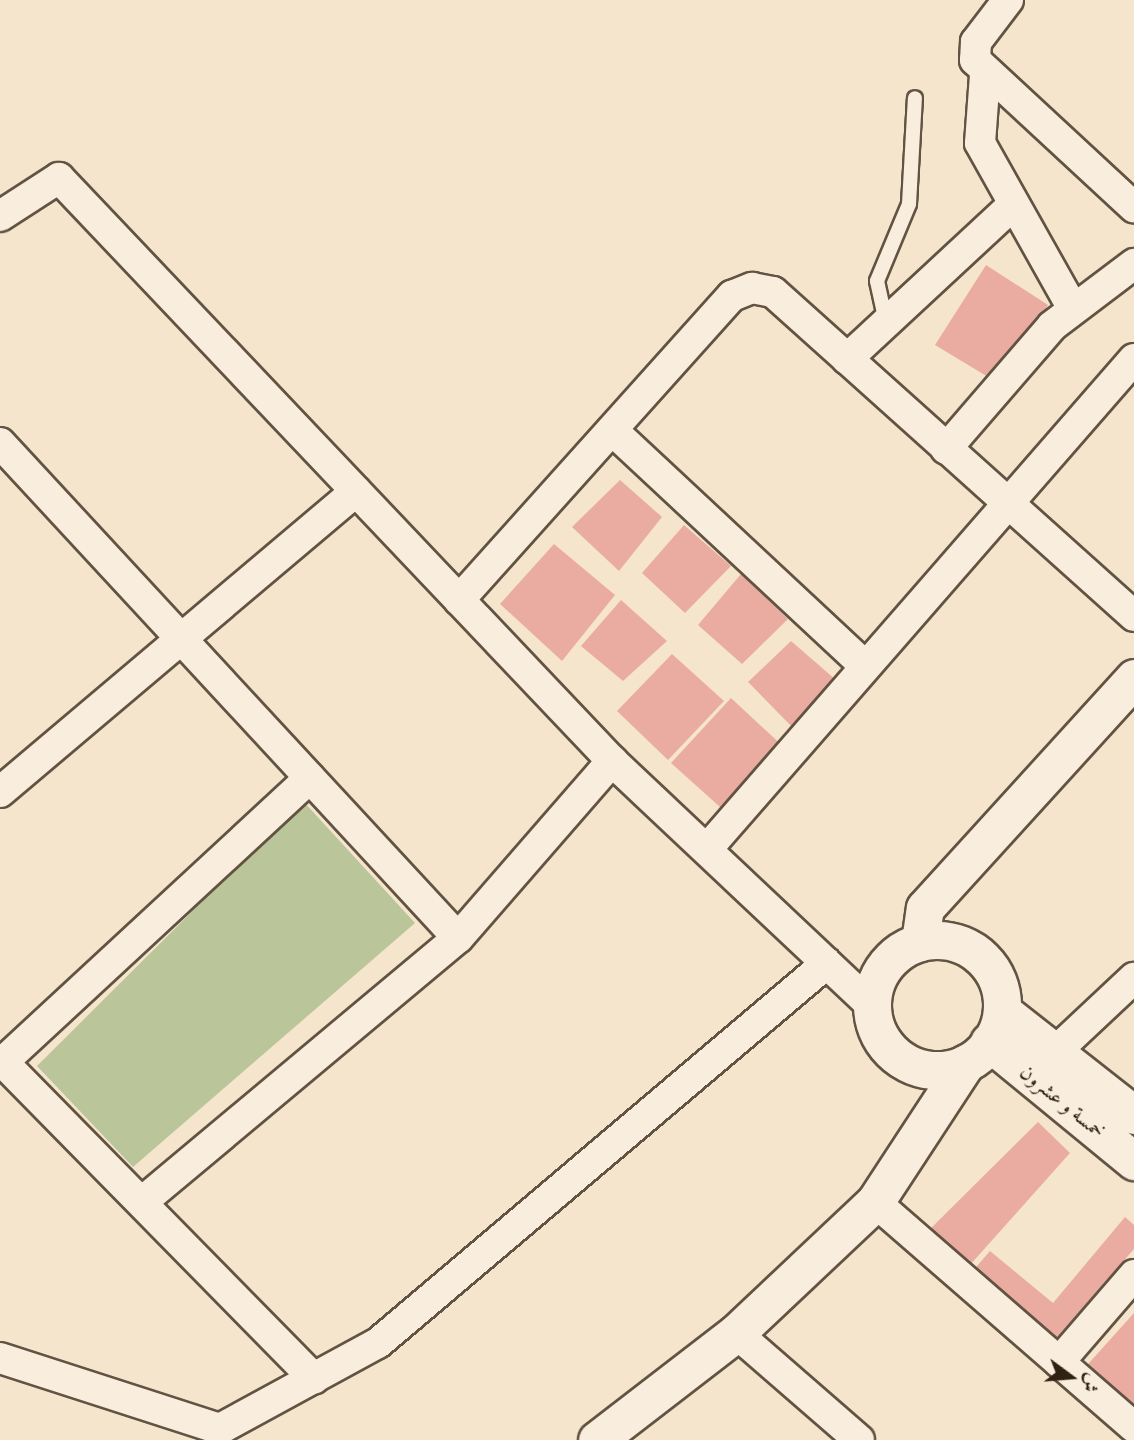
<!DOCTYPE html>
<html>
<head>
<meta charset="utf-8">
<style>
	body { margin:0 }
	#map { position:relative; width:1134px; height:1440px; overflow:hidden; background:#f6e5cd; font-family:"IM FELL Double Pica",Amiri,serif }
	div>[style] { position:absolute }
	.green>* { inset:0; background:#bac59a }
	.building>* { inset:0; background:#eaaca0 }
	.roads { filter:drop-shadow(2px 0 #625342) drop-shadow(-2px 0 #625342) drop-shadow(0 2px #625342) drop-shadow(0 -2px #625342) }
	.service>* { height:14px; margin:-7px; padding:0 7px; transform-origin:7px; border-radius:7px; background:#f9eede }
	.minor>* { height:30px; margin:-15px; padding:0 15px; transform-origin:15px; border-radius:15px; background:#f9eede }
	.tertiary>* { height:37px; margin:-18.5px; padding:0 18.5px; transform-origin:18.5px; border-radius:18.5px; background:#f9eede }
	.tertiary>.ring { margin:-18.5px; padding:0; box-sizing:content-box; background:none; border:37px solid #f9eede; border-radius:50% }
	span { translate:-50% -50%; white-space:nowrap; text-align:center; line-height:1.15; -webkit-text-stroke:5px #f9eede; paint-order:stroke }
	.street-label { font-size:21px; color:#302213 }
	.north { position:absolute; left:1036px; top:1342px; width:70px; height:70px; -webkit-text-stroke:5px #f9eede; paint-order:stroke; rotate:106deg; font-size:19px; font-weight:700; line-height:28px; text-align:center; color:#302213 }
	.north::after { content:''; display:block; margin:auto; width:24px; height:32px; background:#302213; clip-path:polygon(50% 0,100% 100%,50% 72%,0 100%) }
</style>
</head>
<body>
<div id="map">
	<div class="green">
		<i style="clip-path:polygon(303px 801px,415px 923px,133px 1167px,37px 1066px)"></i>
	</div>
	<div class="building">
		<i style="clip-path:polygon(986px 265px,1048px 305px,998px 383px,935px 345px)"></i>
		<i style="clip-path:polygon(620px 480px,662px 517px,619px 571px,572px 527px)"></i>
		<i style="clip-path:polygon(684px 525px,731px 566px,685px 613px,642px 573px)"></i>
		<i style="clip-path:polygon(554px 544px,615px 595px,562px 661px,500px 604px)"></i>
		<i style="clip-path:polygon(741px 574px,788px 619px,742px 664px,698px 625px)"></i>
		<i style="clip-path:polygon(621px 600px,667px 641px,623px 681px,581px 646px)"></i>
		<i style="clip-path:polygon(791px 641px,836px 680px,794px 729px,748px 682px)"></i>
		<i style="clip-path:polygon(672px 654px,724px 701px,668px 760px,617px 711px)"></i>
		<i style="clip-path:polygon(731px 698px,788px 751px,730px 816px,671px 763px)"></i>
		<i style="clip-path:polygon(1038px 1122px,1070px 1153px,961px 1275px,920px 1239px)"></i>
		<i style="clip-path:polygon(1125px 1217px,1134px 1225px,1134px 1249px,1052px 1343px,970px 1274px,990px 1251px,1053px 1303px)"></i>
		<i style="clip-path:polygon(1134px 1313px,1134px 1418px,1080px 1373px)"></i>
	</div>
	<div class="roads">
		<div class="service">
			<i style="left:886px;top:322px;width:42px;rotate:-102.4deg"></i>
			<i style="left:877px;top:281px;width:83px;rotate:-67.4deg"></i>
			<i style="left:909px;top:204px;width:106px;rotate:-86.8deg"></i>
		</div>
		<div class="minor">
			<i style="left:1008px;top:0;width:53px;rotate:127.3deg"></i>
			<i style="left:976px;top:42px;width:18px;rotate:93deg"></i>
			<i style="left:975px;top:60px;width:217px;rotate:42.8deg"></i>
			<i style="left:985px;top:75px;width:68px;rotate:94.2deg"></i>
			<i style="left:980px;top:143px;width:190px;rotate:60.7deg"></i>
			<i style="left:0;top:216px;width:70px;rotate:-32.8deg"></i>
			<i style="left:59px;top:178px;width:804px;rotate:46.51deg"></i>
			<i style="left:612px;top:761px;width:357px;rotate:43.3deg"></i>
			<i style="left:847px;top:359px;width:226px;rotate:-42.9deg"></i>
			<i style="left:612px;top:430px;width:346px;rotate:43deg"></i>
			<i style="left:0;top:443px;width:674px;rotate:47.22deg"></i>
			<i style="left:946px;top:449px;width:162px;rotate:-49.2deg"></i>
			<i style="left:1052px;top:326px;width:103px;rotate:-37.1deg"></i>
			<i style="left:459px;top:600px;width:409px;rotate:-48.1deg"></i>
			<i style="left:732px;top:296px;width:22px;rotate:-22deg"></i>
			<i style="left:752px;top:288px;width:21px;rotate:11deg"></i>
			<i style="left:773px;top:292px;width:485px;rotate:41.9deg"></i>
			<i style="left:0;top:792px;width:466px;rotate:-40.2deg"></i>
			<i style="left:707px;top:849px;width:650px;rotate:-48.93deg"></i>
			<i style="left:1054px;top:1053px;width:110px;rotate:-43.2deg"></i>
			<i style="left:0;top:1059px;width:448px;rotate:45.5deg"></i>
			<i style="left:3px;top:1062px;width:418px;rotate:-42.8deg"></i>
			<i style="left:142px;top:1202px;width:412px;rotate:-39.9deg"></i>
			<i style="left:458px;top:938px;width:235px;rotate:-49deg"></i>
			<i style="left:875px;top:1202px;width:343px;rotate:41deg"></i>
			<i style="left:736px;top:1333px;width:163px;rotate:41deg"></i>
			<i style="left:0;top:1358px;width:231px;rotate:17.9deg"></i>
			<i style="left:220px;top:1429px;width:180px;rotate:-28.6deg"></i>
			<i style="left:378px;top:1343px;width:588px;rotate:-40.24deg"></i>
			<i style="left:1059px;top:1362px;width:115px;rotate:-49.2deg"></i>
		</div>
		<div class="tertiary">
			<i class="ring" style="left:872px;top:940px;width:93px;height:93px"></i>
			<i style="left:920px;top:942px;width:34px;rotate:-82deg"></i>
			<i style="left:925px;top:908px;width:311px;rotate:-47.7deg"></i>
			<i style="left:1002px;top:1011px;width:168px;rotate:38.2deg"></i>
			<i style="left:989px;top:1042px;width:188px;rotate:39.4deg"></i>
			<i style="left:597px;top:1440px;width:175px;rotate:-37.6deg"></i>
			<i style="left:736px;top:1333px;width:191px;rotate:-43.3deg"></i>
			<i style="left:875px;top:1202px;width:166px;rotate:-56.8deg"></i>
		</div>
	</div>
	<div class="street-label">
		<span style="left:1062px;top:1102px;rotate:39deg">خمسة و عشرون</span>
	</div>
	<div class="north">ش</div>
</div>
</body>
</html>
